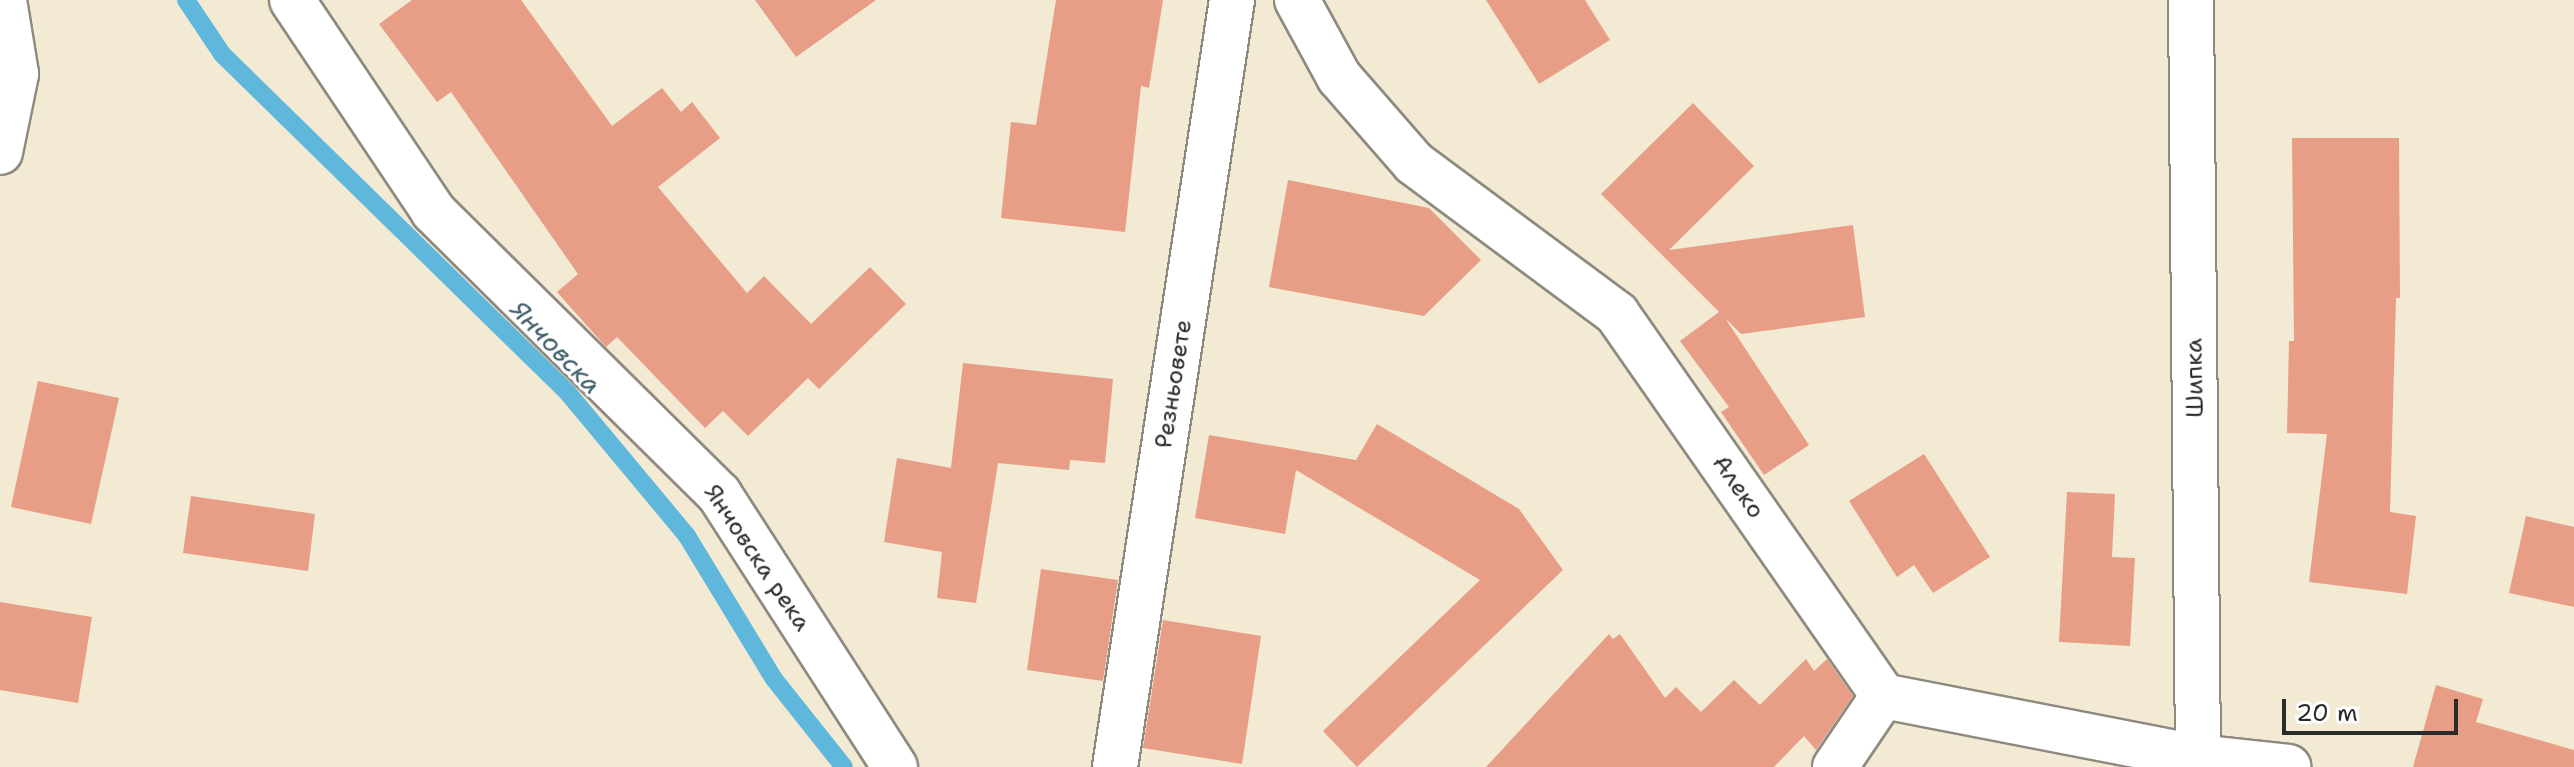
<!DOCTYPE html>
<html>
<head>
<meta charset="utf-8">
<style>
	body { margin:0 }
	#map { position:relative; width:2574px; height:767px; overflow:hidden; background:#f3ead4; font-family:"Shantell Sans",sans-serif }
	div>[style] { position:absolute }
	.stream>* { height:18px; margin:-9px; padding:0 9px; transform-origin:9px; border-radius:9px; background:#5fb7dc }
	.building>* { inset:0; background:#e89d86 }
	.roads { filter:drop-shadow(2px 0 #8f8a80) drop-shadow(-2px 0 #8f8a80) drop-shadow(0 2px #8f8a80) drop-shadow(0 -2px #8f8a80) }
	.minor>* { height:44px; margin:-22px; padding:0 22px; transform-origin:22px; border-radius:22px; background:#fff }
	span { translate:-50% -50%; white-space:nowrap; text-align:center; line-height:1.15; -webkit-text-stroke:6px #fff; paint-order:stroke }
	.street-label { font-size:24px; color:#2b2b2b }
	.water-label { font-size:26px; color:#3d5c69; font-style:italic }
	.scale { position:absolute; left:2282px; top:699px; width:176px; height:36px; box-sizing:border-box; border:4px solid #2b2b2b; border-top:0; padding-left:10px; font-size:24px; line-height:28px; white-space:nowrap; color:#2b2b2b; -webkit-text-stroke:6px #fff; paint-order:stroke }
</style>
</head>
<body>
<div id="map">
	<div class="stream">
		<i style="left:186px;top:0;width:65px;rotate:56.3deg"></i>
		<i style="left:222px;top:54px;width:484px;rotate:44.4deg"></i>
		<i style="left:568px;top:393px;width:186px;rotate:50.2deg"></i>
		<i style="left:687px;top:536px;width:167px;rotate:58.7deg"></i>
		<i style="left:774px;top:679px;width:112px;rotate:51.5deg"></i>
	</div>
	<div class="building">
		<i style="clip-path:polygon(412px 0,521px 0,612px 126px,662px 88px,681px 112px,692px 102px,720px 138px,658px 187px,747px 293px,764px 276px,811px 324px,870px 267px,906px 304px,819px 389px,808px 378px,748px 436px,723px 411px,705px 428px,617px 337px,606px 347px,557px 292px,578px 274px,451px 92px,437px 102px,379px 24px)"></i>
		<i style="clip-path:polygon(755px 0,876px 0,796px 57px)"></i>
		<i style="clip-path:polygon(1056px 0,1163px 0,1149px 88px,1141px 86px,1125px 232px,1001px 218px,1011px 122px,1036px 125px)"></i>
		<i style="clip-path:polygon(1486px 0,1585px 0,1610px 40px,1539px 84px)"></i>
		<i style="clip-path:polygon(1693px 103px,1754px 166px,1669px 250px,1853px 225px,1865px 317px,1741px 334px,1725px 318px,1809px 445px,1764px 475px,1721px 412px,1729px 407px,1680px 341px,1719px 312px,1601px 194px)"></i>
		<i style="clip-path:polygon(2292px 138px,2399px 138px,2400px 298px,2396px 298px,2390px 512px,2416px 516px,2407px 594px,2309px 582px,2327px 434px,2287px 433px,2289px 341px,2294px 341px)"></i>
		<i style="clip-path:polygon(1288px 180px,1429px 208px,1481px 260px,1424px 316px,1269px 287px)"></i>
		<i style="clip-path:polygon(963px 363px,1113px 379px,1105px 463px,1070px 460px,1069px 470px,998px 463px,976px 603px,937px 598px,942px 552px,884px 542px,897px 458px,951px 468px)"></i>
		<i style="clip-path:polygon(38px 381px,119px 398px,91px 524px,11px 507px)"></i>
		<i style="clip-path:polygon(1377px 424px,1519px 509px,1563px 570px,1357px 767px,1323px 731px,1480px 580px,1296px 470px,1285px 534px,1195px 518px,1209px 435px,1356px 460px)"></i>
		<i style="clip-path:polygon(1924px 454px,1990px 557px,1933px 593px,1914px 565px,1897px 577px,1849px 501px)"></i>
		<i style="clip-path:polygon(2067px 492px,2115px 494px,2112px 557px,2135px 558px,2130px 646px,2059px 642px)"></i>
		<i style="clip-path:polygon(191px 496px,315px 514px,308px 571px,183px 553px)"></i>
		<i style="clip-path:polygon(2526px 516px,2574px 527px,2574px 607px,2509px 593px)"></i>
		<i style="clip-path:polygon(1041px 569px,1118px 580px,1103px 681px,1027px 670px)"></i>
		<i style="clip-path:polygon(0 602px,92px 617px,78px 703px,0 690px)"></i>
		<i style="clip-path:polygon(1163px 620px,1261px 636px,1242px 764px,1143px 748px)"></i>
		<i style="clip-path:polygon(1609px 634px,1613px 639px,1620px 634px,1665px 698px,1676px 687px,1701px 712px,1734px 680px,1760px 705px,1806px 659px,1814px 671px,1827px 659px,1853px 696px,1816px 750px,1804px 736px,1774px 767px,1486px 767px)"></i>
		<i style="clip-path:polygon(2436px 685px,2483px 699px,2476px 722px,2574px 750px,2574px 767px,2413px 767px)"></i>
	</div>
	<div class="roads">
		<div class="minor">
			<i style="left:292px;top:0;width:254px;rotate:56.2deg"></i>
			<i style="left:433px;top:211px;width:402px;rotate:44.7deg"></i>
			<i style="left:719px;top:494px;width:325px;rotate:57.2deg"></i>
			<i style="left:1297px;top:0;width:88px;rotate:61.4deg"></i>
			<i style="left:1339px;top:77px;width:114px;rotate:48.9deg"></i>
			<i style="left:1414px;top:163px;width:253px;rotate:36.6deg"></i>
			<i style="left:1617px;top:314px;width:465px;rotate:55.1deg"></i>
			<i style="left:1883px;top:696px;width:321px;rotate:11deg"></i>
			<i style="left:2198px;top:757px;width:91px;rotate:6.3deg"></i>
			<i style="left:2191px;top:0;width:757px;rotate:89.47deg"></i>
			<i style="left:0;top:152px;width:80px;rotate:-78.4deg"></i>
			<i style="left:16px;top:74px;width:75px;rotate:-99.2deg"></i>
			<i style="left:1115px;top:767px;width:776px;rotate:-81.33deg"></i>
			<i style="left:1835px;top:767px;width:86px;rotate:-55.9deg"></i>
		</div>
	</div>
	<div class="street-label">
		<span style="left:2195px;top:378px;rotate:-91deg">Шипка</span>
		<span style="left:1174px;top:384px;rotate:-81deg">Резньовете</span>
		<span style="left:1738px;top:487px;rotate:55deg">Алеко</span>
		<span style="left:757px;top:558px;rotate:56deg">Янчовска река</span>
	</div>
	<div class="water-label">
		<span style="left:556px;top:347px;rotate:46deg">Янчовска</span>
	</div>
	<div class="scale">20 m</div>
</div>
</body>
</html>
